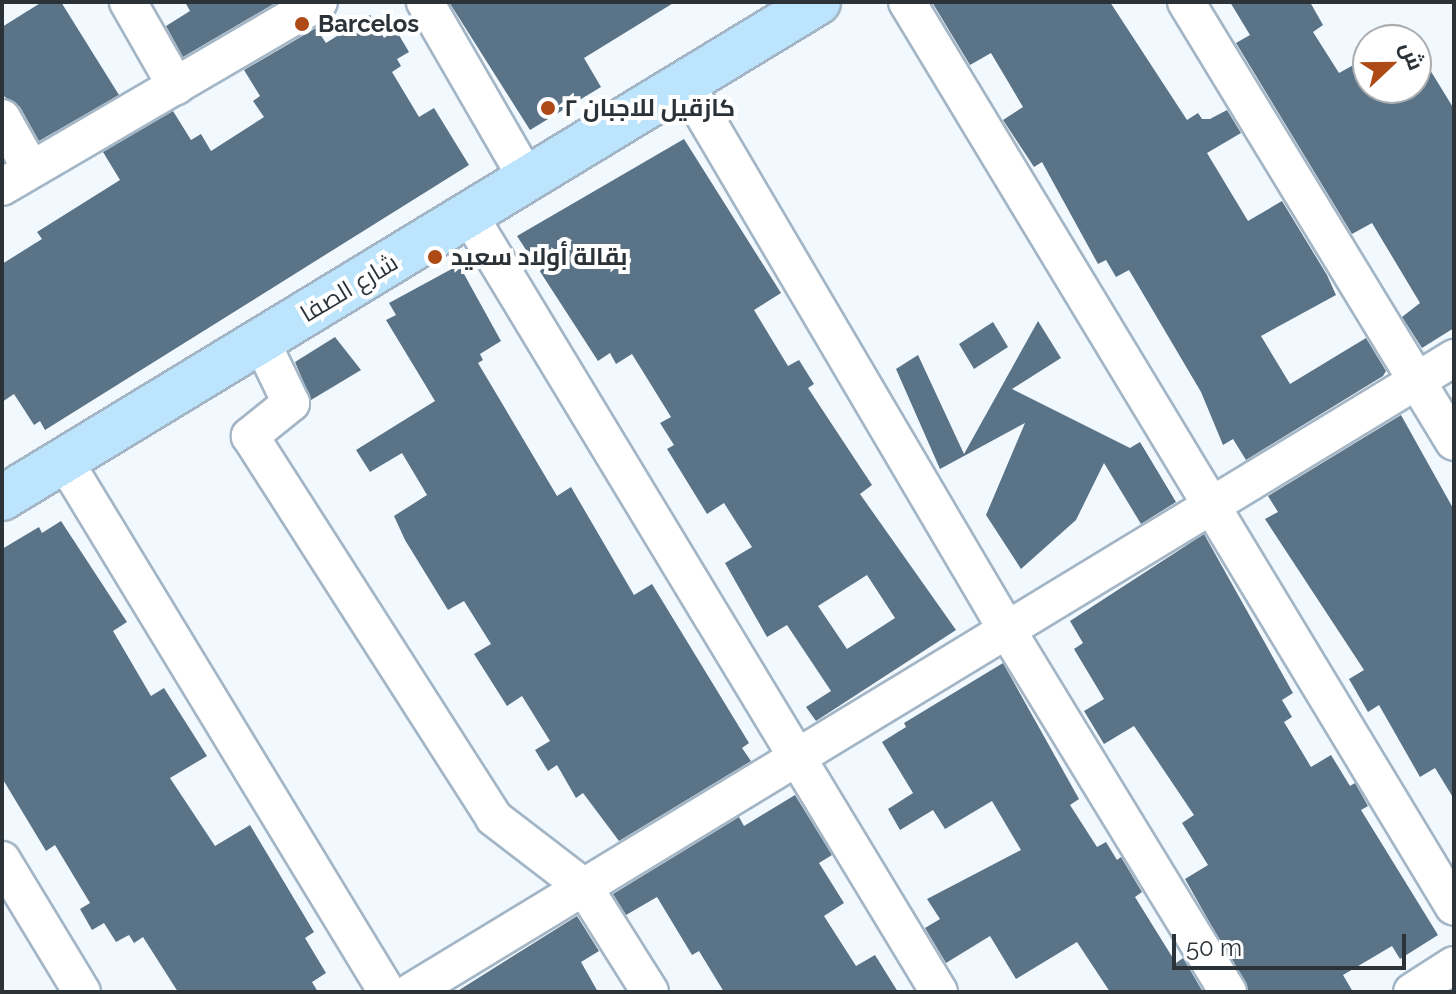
<!DOCTYPE html>
<html>
<head>
<meta charset="utf-8">
<style>
	body { margin:0 }
	#map { position:relative; width:1456px; height:994px; overflow:hidden; background:#f1f9ff; font-family:Raleway,Cairo,sans-serif }
	div>[style] { position:absolute }
	.building>* { inset:0; background:#5b7386 }
	.roads { filter:drop-shadow(2px 0 #a4b6c5) drop-shadow(-2px 0 #a4b6c5) drop-shadow(0 2px #a4b6c5) drop-shadow(0 -2px #a4b6c5) }
	.street>* { height:36px; margin:-18px; padding:0 18px; transform-origin:18px; border-radius:18px; background:#fff }
	.secondary>* { height:44px; margin:-22px; padding:0 22px; transform-origin:22px; border-radius:22px; background:#bce5fd }
	.dots>* { width:22px; height:22px; translate:-50% -50%; box-sizing:border-box; border:4px solid #fff; border-radius:50% }
	span { translate:-50% -50%; white-space:nowrap; text-align:center; line-height:1.15; -webkit-text-stroke:8px #fff; paint-order:stroke }
	.poi-label { font-size:24px; color:#2b3339; font-weight:700 }
	.left { translate:0 -50%; text-align:left }
	.street-label { font-size:24px; color:#2b3339 }
	.frame { position:absolute; inset:0; border:4px solid #2b3339; pointer-events:none }
	.north { position:absolute; left:1352px; top:24px; width:80px; height:80px; box-sizing:border-box; background:#fff; border:2px solid #aaadb0; border-radius:50%; rotate:68deg; font-size:22px; font-weight:700; line-height:32px; text-align:center; color:#2b3339 }
	.north::after { content:''; display:block; margin:auto; width:28px; height:36px; background:#ae4a15; clip-path:polygon(50% 0,100% 100%,50% 72%,0 100%) }
	.scale { position:absolute; left:1172px; top:934px; width:234px; height:36px; box-sizing:border-box; border:4px solid #2b3339; border-top:0; padding-left:10px; font-size:24px; line-height:28px; white-space:nowrap; color:#2b3339; -webkit-text-stroke:6px #fff; paint-order:stroke }
</style>
</head>
<body>
<div id="map">
	<div class="building">
		<i style="clip-path:polygon(42px 2px,61px 2px,119px 95px,39px 141px,20px 107px,2px 95px,2px 27px)"></i>
		<i style="clip-path:polygon(185px 2px,277px 2px,183px 57px,166px 26px,190px 11px)"></i>
		<i style="clip-path:polygon(449px 2px,675px 2px,584px 58px,601px 87px,530px 130px)"></i>
		<i style="clip-path:polygon(932px 2px,1110px 2px,1187px 120px,1198px 113px,1202px 119px,1210px 119px,1227px 110px,1241px 133px,1207px 153px,1248px 221px,1282px 201px,1327px 275px,1336px 295px,1261px 336px,1290px 384px,1366px 338px,1386px 371px,1383px 376px,1246px 460px,1233px 439px,1223px 445px,1201px 392px,1129px 270px,1116px 277px,1106px 260px,1098px 264px,1042px 162px,1034px 167px,1003px 120px,1023px 107px,991px 53px,970px 65px)"></i>
		<i style="clip-path:polygon(1230px 2px,1310px 2px,1323px 25px,1313px 32px,1339px 73px,1368px 57px,1368px 88px,1416px 88px,1416px 47px,1454px 109px,1454px 328px,1422px 348px,1402px 317px,1420px 303px,1372px 223px,1352px 234px,1236px 43px,1250px 35px)"></i>
		<i style="clip-path:polygon(370px 15px,384px 38px,396px 30px,409px 52px,397px 59px,401px 66px,392px 72px,419px 117px,434px 108px,469px 165px,45px 430px,40px 421px,34px 425px,14px 394px,2px 402px,2px 264px,42px 239px,37px 232px,120px 180px,103px 152px,173px 111px,191px 140px,201px 134px,211px 151px,264px 117px,253px 101px,260px 96px,244px 70px,316px 28px,326px 43px)"></i>
		<i style="clip-path:polygon(evenodd,684px 139px,781px 293px,754px 310px,788px 366px,799px 360px,814px 384px,808px 388px,872px 485px,860px 494px,956px 630px,816px 721px,806px 707px,831px 691px,787px 625px,767px 637px,725px 563px,752px 547px,724px 503px,707px 514px,667px 449px,674px 445px,660px 423px,671px 417px,632px 354px,616px 364px,610px 353px,598px 361px,517px 236px,684px 139px,867px 575px,895px 618px,847px 649px,818px 606px,867px 575px)"></i>
		<i style="clip-path:polygon(459px 265px,501px 341px,480px 354px,483px 360px,478px 363px,557px 496px,571px 487px,634px 595px,652px 584px,749px 743px,742px 748px,751px 761px,619px 841px,583px 793px,576px 798px,557px 765px,548px 771px,535px 750px,550px 741px,522px 696px,507px 706px,474px 654px,491px 644px,464px 601px,448px 610px,405px 540px,394px 516px,427px 495px,402px 453px,370px 472px,356px 450px,435px 401px,386px 320px,396px 315px,389px 303px)"></i>
		<i style="clip-path:polygon(1038px 321px,1061px 358px,1012px 389px,1130px 448px,1140px 442px,1176px 502px,1141px 524px,1104px 463px,1076px 520px,1021px 569px,986px 515px,1025px 423px,940px 469px,896px 369px,918px 355px,964px 454px)"></i>
		<i style="clip-path:polygon(993px 322px,1008px 347px,974px 369px,959px 344px)"></i>
		<i style="clip-path:polygon(335px 337px,361px 370px,311px 400px,295px 362px)"></i>
		<i style="clip-path:polygon(1401px 415px,1454px 510px,1454px 799px,1435px 768px,1420px 777px,1379px 705px,1368px 712px,1349px 679px,1364px 670px,1265px 519px,1278px 512px,1268px 496px)"></i>
		<i style="clip-path:polygon(61px 521px,127px 622px,113px 631px,151px 696px,164px 688px,207px 756px,170px 778px,215px 846px,250px 825px,314px 932px,305px 938px,326px 973px,312px 982px,318px 992px,178px 992px,143px 937px,134px 943px,129px 935px,116px 942px,104px 923px,92px 930px,80px 909px,90px 903px,55px 845px,46px 851px,2px 778px,2px 549px,39px 527px,42px 533px)"></i>
		<i style="clip-path:polygon(1204px 534px,1293px 693px,1282px 700px,1292px 717px,1284px 722px,1311px 767px,1331px 755px,1350px 786px,1355px 783px,1368px 806px,1361px 810px,1438px 935px,1400px 959px,1392px 946px,1343px 975px,1353px 992px,1249px 992px,1185px 879px,1208px 865px,1182px 823px,1194px 815px,1134px 726px,1104px 744px,1084px 711px,1104px 699px,1074px 649px,1083px 643px,1070px 621px)"></i>
		<i style="clip-path:polygon(1003px 663px,1079px 799px,1070px 805px,1097px 847px,1106px 842px,1117px 860px,1121px 857px,1142px 892px,1135px 897px,1176px 963px,1183px 958px,1203px 992px,1110px 992px,1077px 942px,1016px 979px,990px 936px,946px 963px,925px 928px,940px 919px,927px 899px,1021px 850px,992px 801px,945px 829px,933px 810px,900px 830px,888px 809px,913px 793px,882px 742px,906px 727px,904px 723px)"></i>
		<i style="clip-path:polygon(795px 795px,832px 855px,819px 863px,844px 903px,824px 916px,856px 966px,875px 955px,898px 992px,724px 992px,699px 951px,692px 955px,657px 897px,626px 915px,613px 894px,739px 817px,744px 826px)"></i>
		<i style="clip-path:polygon(577px 916px,599px 951px,581px 962px,598px 992px,456px 992px)"></i>
	</div>
	<div class="roads">
		<div class="street">
			<i style="left:128px;top:2px;width:97px;rotate:60.3deg"></i>
			<i style="left:425px;top:2px;width:204px;rotate:60deg"></i>
			<i style="left:907px;top:2px;width:1057px;rotate:58.85deg"></i>
			<i style="left:1186px;top:2px;width:515px;rotate:58.65deg"></i>
			<i style="left:685px;top:83px;width:635px;rotate:59.52deg"></i>
			<i style="left:1007px;top:630px;width:424px;rotate:58.6deg"></i>
			<i style="left:2px;top:118px;width:59px;rotate:60.4deg"></i>
			<i style="left:2px;top:187px;width:367px;rotate:-30.3deg"></i>
			<i style="left:469px;top:215px;width:908px;rotate:58.83deg"></i>
			<i style="left:261px;top:341px;width:69px;rotate:64.2deg"></i>
			<i style="left:291px;top:403px;width:53px;rotate:141.2deg"></i>
			<i style="left:250px;top:436px;width:453px;rotate:57.4deg"></i>
			<i style="left:494px;top:818px;width:113px;rotate:37.5deg"></i>
			<i style="left:584px;top:887px;width:124px;rotate:57.8deg"></i>
			<i style="left:64px;top:460px;width:622px;rotate:58.74deg"></i>
			<i style="left:2px;top:860px;width:154px;rotate:58.8deg"></i>
			<i style="left:411px;top:992px;width:1221px;rotate:-31.29deg"></i>
			<i style="left:1412px;top:992px;width:50px;rotate:-32.7deg"></i>
		</div>
		<div class="secondary">
			<i style="left:2px;top:498px;width:955px;rotate:-31.29deg"></i>
		</div>
	</div>
	<div class="dots">
		<i style="left:302px;top:24px;background:#ae4a15"></i>
		<i style="left:548px;top:108px;background:#ae4a15"></i>
		<i style="left:435px;top:257px;background:#ae4a15"></i>
	</div>
	<div class="poi-label">
		<span class="left" style="left:318px;top:24px">Barcelos</span>
		<span class="left" style="left:564px;top:108px">كازقيل للاجبان ٢</span>
		<span class="left" style="left:451px;top:257px">بقالة أولاد سعيد</span>
	</div>
	<div class="street-label">
		<span style="left:349px;top:288px;rotate:-31deg">شارع الصفا</span>
	</div>
	<div class="frame"></div>
	<div class="north">ش</div>
	<div class="scale">50 m</div>
</div>
</body>
</html>
